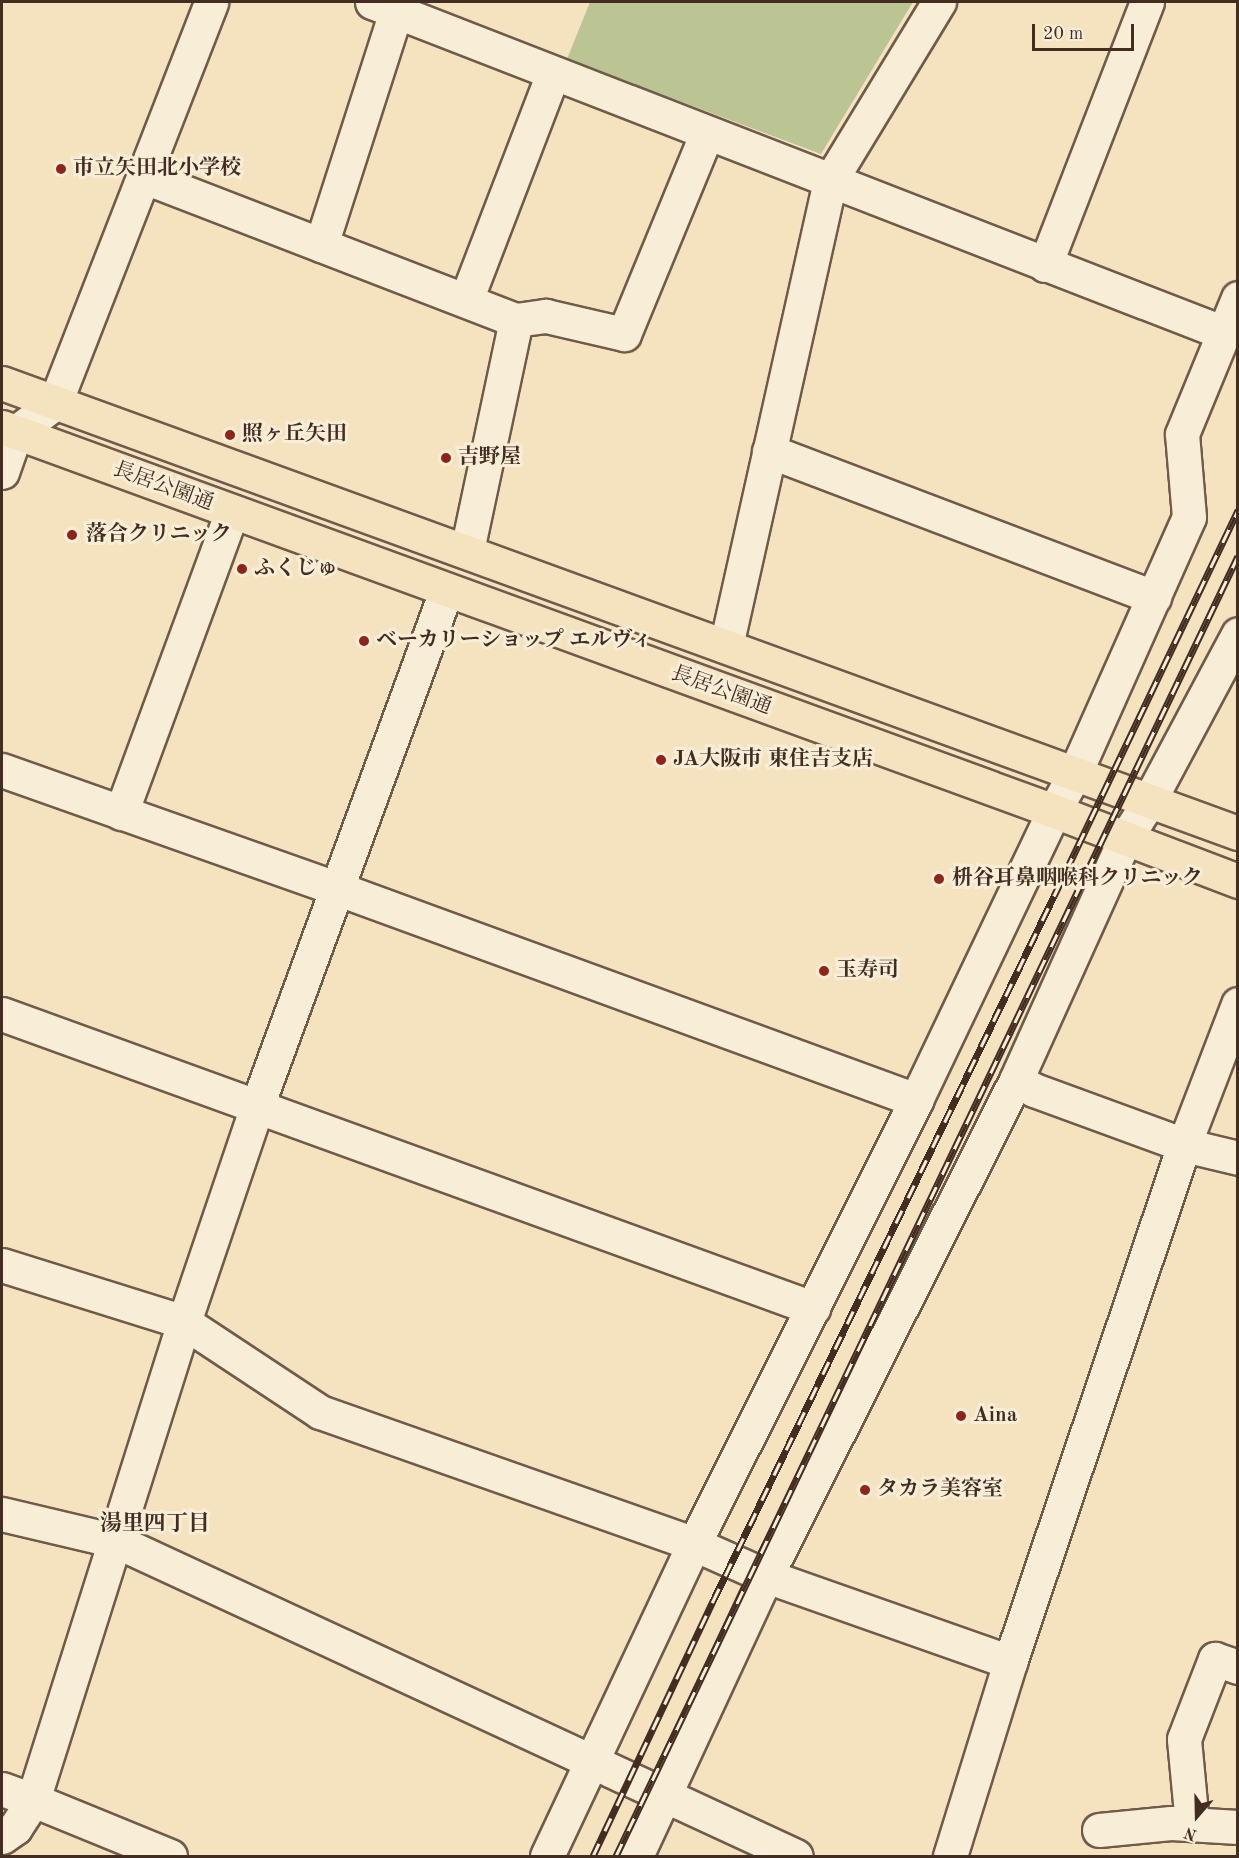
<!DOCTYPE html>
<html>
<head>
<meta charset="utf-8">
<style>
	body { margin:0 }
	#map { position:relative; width:1239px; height:1858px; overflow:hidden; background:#f5e3c0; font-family:"Old Standard TT","Noto Serif JP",serif }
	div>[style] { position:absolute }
	.green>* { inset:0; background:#bbc493 }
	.roads { filter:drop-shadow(2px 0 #705a4a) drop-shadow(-2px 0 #705a4a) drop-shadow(0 2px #705a4a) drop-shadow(0 -2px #705a4a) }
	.street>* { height:33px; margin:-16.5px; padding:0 16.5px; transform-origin:16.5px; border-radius:16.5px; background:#f8edd6 }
	.secondary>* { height:33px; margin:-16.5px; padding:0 16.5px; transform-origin:16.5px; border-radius:16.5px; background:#f8edd6 }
	.highway>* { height:33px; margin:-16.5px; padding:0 16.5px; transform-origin:16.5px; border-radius:16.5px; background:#f5e3c0 }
	.rail>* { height:7px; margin-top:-3.5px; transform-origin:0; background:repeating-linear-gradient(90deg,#f8edd6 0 14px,#432d22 0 28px); box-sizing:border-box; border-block:2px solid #432d22 }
	.dots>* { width:16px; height:16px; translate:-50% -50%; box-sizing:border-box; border:3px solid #f8edd6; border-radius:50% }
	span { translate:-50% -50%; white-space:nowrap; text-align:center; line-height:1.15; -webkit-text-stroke:6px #f8edd6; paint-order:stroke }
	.poi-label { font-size:21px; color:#432d22; font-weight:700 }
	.left { translate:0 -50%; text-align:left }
	.street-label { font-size:21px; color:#432d22 }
	.neighbourhood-label { font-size:22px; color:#432d22; font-weight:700 }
	.frame { position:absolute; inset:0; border:3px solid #432d22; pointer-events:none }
	.north { position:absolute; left:1167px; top:1786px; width:60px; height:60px; -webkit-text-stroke:4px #f8edd6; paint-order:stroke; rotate:200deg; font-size:16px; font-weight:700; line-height:24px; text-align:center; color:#432d22 }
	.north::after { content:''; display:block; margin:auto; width:21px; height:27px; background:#432d22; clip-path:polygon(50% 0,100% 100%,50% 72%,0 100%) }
	.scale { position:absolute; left:1032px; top:24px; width:102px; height:27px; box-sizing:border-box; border:3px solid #432d22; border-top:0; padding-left:8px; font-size:18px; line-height:21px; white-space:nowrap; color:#432d22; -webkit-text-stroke:4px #f8edd6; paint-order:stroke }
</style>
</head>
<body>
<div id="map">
	<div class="green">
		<i style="clip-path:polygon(590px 2px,913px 2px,821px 154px,567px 59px)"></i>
	</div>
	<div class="roads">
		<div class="street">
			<i style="left:372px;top:2px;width:914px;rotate:21.23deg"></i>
			<i style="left:145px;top:177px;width:398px;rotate:21.1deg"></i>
			<i style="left:516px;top:320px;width:235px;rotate:102deg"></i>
			<i style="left:321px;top:245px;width:255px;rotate:-72.2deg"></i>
			<i style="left:1045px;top:265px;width:282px;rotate:-68.8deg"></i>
			<i style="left:466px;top:300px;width:243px;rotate:-69deg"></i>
			<i style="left:516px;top:320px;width:30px;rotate:-8deg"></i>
			<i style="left:546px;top:316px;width:80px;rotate:13deg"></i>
			<i style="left:624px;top:334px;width:217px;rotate:-67.6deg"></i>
			<i style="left:769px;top:451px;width:412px;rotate:20.8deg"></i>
			<i style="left:2px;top:472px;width:42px;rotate:-70.7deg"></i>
			<i style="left:726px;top:646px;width:476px;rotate:-77.4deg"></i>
			<i style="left:830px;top:181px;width:210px;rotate:-58.7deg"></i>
			<i style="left:2px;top:770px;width:354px;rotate:19.5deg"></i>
			<i style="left:336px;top:888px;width:618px;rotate:20.08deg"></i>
			<i style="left:121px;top:813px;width:321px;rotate:-69.8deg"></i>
			<i style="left:2px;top:1014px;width:863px;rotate:19.93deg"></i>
			<i style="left:1016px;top:1080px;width:21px;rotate:29deg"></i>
			<i style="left:1034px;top:1090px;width:160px;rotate:20.1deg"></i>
			<i style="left:1184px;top:1145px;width:56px;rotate:13.5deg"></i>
			<i style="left:2px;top:1265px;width:191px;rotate:17.4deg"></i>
			<i style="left:184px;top:1322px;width:163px;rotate:33.5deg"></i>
			<i style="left:320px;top:1412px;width:397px;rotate:19.4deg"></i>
			<i style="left:694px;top:1544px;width:79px;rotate:24deg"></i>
			<i style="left:766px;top:1576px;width:259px;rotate:19.4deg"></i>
			<i style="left:2px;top:1514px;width:117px;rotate:13.3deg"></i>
			<i style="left:116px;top:1541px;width:749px;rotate:24.86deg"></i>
			<i style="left:2px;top:1789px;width:33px;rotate:20deg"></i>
			<i style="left:33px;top:1800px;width:148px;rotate:22.2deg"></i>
			<i style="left:1192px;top:1824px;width:85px;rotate:-95.4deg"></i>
			<i style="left:1184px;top:1739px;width:86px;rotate:-68.8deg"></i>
			<i style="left:1215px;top:1659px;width:24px;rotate:19deg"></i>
			<i style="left:1099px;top:1830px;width:72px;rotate:-5.6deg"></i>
			<i style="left:1171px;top:1823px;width:67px;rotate:3.4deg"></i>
			<i style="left:2px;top:1837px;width:16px;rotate:-35deg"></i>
			<i style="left:15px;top:1828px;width:33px;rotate:-57deg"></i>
			<i style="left:33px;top:1800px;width:501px;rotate:-72.47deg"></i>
			<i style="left:184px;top:1322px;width:228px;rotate:-71.3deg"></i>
			<i style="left:257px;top:1106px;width:549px;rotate:-69.85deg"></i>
			<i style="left:547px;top:1856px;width:345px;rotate:-64.8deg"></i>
			<i style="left:694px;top:1544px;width:496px;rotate:-63.4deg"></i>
			<i style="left:916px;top:1100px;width:320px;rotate:-64.5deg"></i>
			<i style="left:1054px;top:811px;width:43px;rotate:-61.1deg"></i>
			<i style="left:1075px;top:773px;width:280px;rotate:-66deg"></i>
			<i style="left:1189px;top:517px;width:83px;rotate:-94.8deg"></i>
			<i style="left:1182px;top:434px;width:147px;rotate:-67.6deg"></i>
			<i style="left:636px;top:1856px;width:309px;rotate:-65.1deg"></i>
			<i style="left:766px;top:1576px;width:555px;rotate:-63.25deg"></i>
			<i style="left:1016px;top:1080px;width:265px;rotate:-65.7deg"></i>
			<i style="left:1125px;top:839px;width:45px;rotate:-57.7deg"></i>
			<i style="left:1149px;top:801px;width:189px;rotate:-61.9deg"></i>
			<i style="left:950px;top:1856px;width:203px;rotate:-72.8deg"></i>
			<i style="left:1010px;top:1662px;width:545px;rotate:-71.4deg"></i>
			<i style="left:1184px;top:1145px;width:151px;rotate:-69deg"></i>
		</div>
		<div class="secondary">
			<i style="left:16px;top:432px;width:49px;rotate:-36.6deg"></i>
			<i style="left:55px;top:403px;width:430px;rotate:-68.7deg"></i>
		</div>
		<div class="highway">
			<i style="left:2px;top:383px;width:1315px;rotate:20.01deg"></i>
			<i style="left:2px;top:427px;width:1120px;rotate:20.05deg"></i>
			<i style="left:1054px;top:811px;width:197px;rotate:20.8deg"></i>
		</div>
	</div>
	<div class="rail">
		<i style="left:593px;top:1856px;width:282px;rotate:-64.8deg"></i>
		<i style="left:713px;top:1601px;width:783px;rotate:-64.19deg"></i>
		<i style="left:1054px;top:896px;width:428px;rotate:-64.5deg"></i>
		<i style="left:616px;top:1856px;width:1441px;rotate:-64.43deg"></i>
	</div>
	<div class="dots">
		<i style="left:61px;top:169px;background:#8f2418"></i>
		<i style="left:230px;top:435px;background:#8f2418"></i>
		<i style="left:446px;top:458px;background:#8f2418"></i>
		<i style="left:72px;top:535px;background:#8f2418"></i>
		<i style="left:242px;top:569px;background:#8f2418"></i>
		<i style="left:364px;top:641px;background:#8f2418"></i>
		<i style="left:661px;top:760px;background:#8f2418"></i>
		<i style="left:939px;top:879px;background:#8f2418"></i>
		<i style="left:824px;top:971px;background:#8f2418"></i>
		<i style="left:961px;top:1416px;background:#8f2418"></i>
		<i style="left:865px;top:1490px;background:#8f2418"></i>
	</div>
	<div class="poi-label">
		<span class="left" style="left:73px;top:169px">市立矢田北小学校</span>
		<span class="left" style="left:242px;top:435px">照ヶ丘矢田</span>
		<span class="left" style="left:458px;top:458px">吉野屋</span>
		<span class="left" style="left:86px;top:535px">落合クリニック</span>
		<span class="left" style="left:254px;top:569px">ふくじゅ</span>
		<span class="left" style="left:376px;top:641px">ベーカリーショップ エルヴィ</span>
		<span class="left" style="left:673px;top:760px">JA大阪市 東住吉支店</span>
		<span class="left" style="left:952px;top:879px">枡谷耳鼻咽喉科クリニック</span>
		<span class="left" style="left:836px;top:971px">玉寿司</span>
		<span class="left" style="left:973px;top:1416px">Aina</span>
		<span class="left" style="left:877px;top:1490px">タカラ美容室</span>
	</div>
	<div class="street-label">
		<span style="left:163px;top:487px;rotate:20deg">長居公園通</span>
		<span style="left:721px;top:691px;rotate:20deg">長居公園通</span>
	</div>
	<div class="neighbourhood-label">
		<span style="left:155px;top:1525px">湯里四丁目</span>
	</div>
	<div class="frame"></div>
	<div class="north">N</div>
	<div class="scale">20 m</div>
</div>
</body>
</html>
